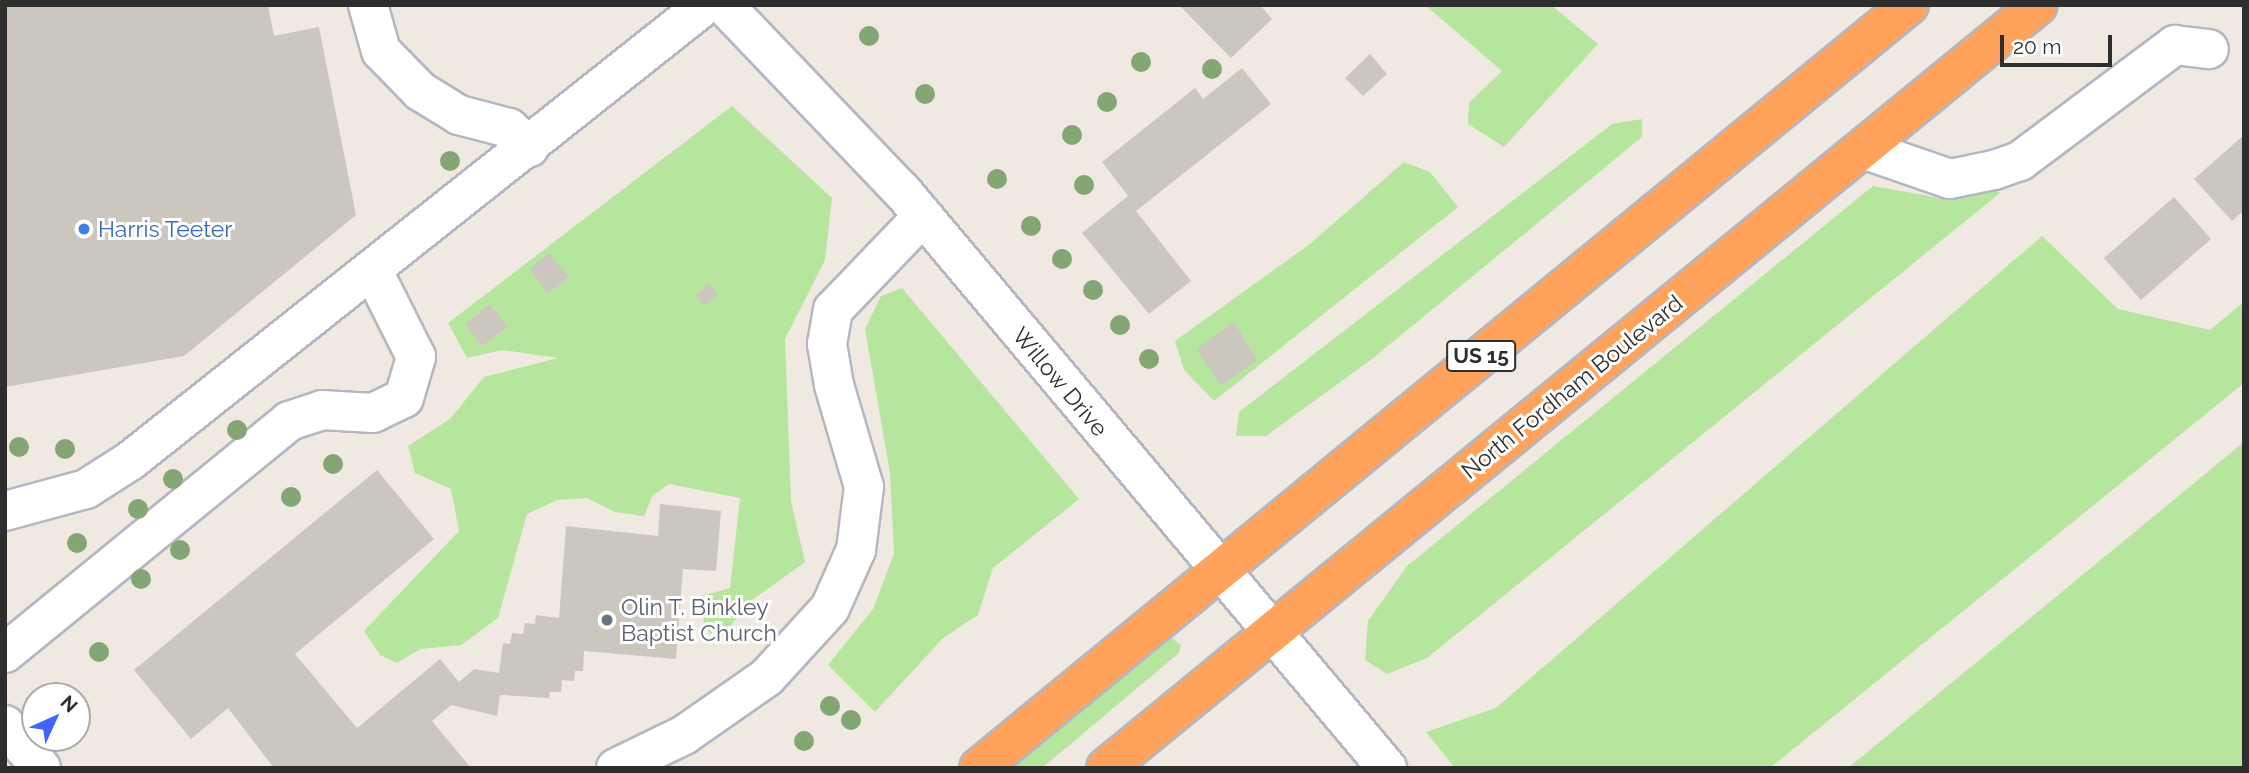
<!DOCTYPE html>
<html>
<head>
<meta charset="utf-8">
<style>
	body { margin:0 }
	#map { position:relative; width:2249px; height:773px; overflow:hidden; background:#efe9e1; font-family:Raleway,sans-serif }
	div>[style] { position:absolute }
	.green>* { inset:0; background:#b6e59e }
	.building>* { inset:0; background:#cbc7bf }
	.roads { filter:drop-shadow(2px 0 #b4b7c1) drop-shadow(-2px 0 #b4b7c1) drop-shadow(0 2px #b4b7c1) drop-shadow(0 -2px #b4b7c1) }
	.minor>* { height:38px; margin:-19px; padding:0 19px; transform-origin:19px; border-radius:19px; background:#fff }
	.highway>* { height:38px; margin:-19px; padding:0 19px; transform-origin:19px; border-radius:19px; background:#ffa35c }
	.trees>* { width:20px; height:20px; margin:-10px; border-radius:50%; background:#84a574 }
	.dots>* { width:19px; height:19px; translate:-50% -50%; box-sizing:border-box; border:4px solid #fff; border-radius:50% }
	span { translate:-50% -50%; white-space:nowrap; text-align:center; line-height:1.15; -webkit-text-stroke:6px #fff; paint-order:stroke }
	.shield-label span { padding:2px 5px; background:#fff; border:2px solid; border-radius:5px; -webkit-text-stroke-width:0 }
	.shield-label { font-size:21px; color:#2e2e2e; font-weight:700 }
	.shop-label { font-size:23px; color:#366cbe }
	.left { translate:0 -50%; text-align:left }
	.street-label { font-size:23px; color:#2e2e2e }
	.worship-label { font-size:23px; color:#5b616d }
	.frame { position:absolute; inset:0; border:7px solid #2e2e2e; pointer-events:none }
	.north { position:absolute; left:21px; top:682px; width:70px; height:70px; box-sizing:border-box; background:#fff; border:2px solid #ababab; border-radius:50%; rotate:45deg; font-size:19px; font-weight:700; line-height:28px; text-align:center; color:#2e2e2e }
	.north::after { content:''; display:block; margin:auto; width:24px; height:32px; background:#4264fb; clip-path:polygon(50% 0,100% 100%,50% 72%,0 100%) }
	.scale { position:absolute; left:2000px; top:35px; width:112px; height:32px; box-sizing:border-box; border:4px solid #2e2e2e; border-top:0; padding-left:9px; font-size:21px; line-height:24px; white-space:nowrap; color:#2e2e2e; -webkit-text-stroke:5px #fff; paint-order:stroke }
</style>
</head>
<body>
<div id="map">
	<div class="green">
		<i style="clip-path:polygon(1425px 5px,1551px 5px,1598px 44px,1504px 147px,1468px 124px,1469px 103px,1502px 71px)"></i>
		<i style="clip-path:polygon(732px 106px,832px 198px,825px 260px,785px 339px,791px 501px,805px 562px,748px 603px,718px 642px,704px 626px,702px 596px,730px 588px,740px 498px,669px 484px,653px 495px,644px 516px,615px 512px,587px 498px,557px 500px,527px 514px,498px 618px,461px 645px,420px 649px,397px 663px,380px 655px,364px 631px,459px 531px,451px 489px,415px 473px,408px 446px,450px 419px,484px 377px,558px 358px,502px 350px,467px 358px,448px 323px)"></i>
		<i style="clip-path:polygon(1642px 119px,1642px 137px,1372px 359px,1266px 436px,1236px 436px,1239px 412px,1612px 124px)"></i>
		<i style="clip-path:polygon(1404px 162px,1430px 172px,1458px 207px,1214px 401px,1184px 370px,1175px 341px,1310px 244px)"></i>
		<i style="clip-path:polygon(1986px 184px,2000px 193px,1427px 658px,1387px 674px,1365px 660px,1368px 621px,1407px 566px,1873px 186px,1940px 198px)"></i>
		<i style="clip-path:polygon(2042px 236px,2118px 309px,2210px 330px,2244px 302px,2244px 383px,1770px 768px,1455px 768px,1426px 732px,1496px 708px)"></i>
		<i style="clip-path:polygon(902px 288px,1079px 499px,993px 568px,978px 615px,942px 639px,875px 712px,828px 665px,873px 609px,894px 554px,890px 473px,865px 329px,881px 296px)"></i>
		<i style="clip-path:polygon(2244px 442px,2244px 768px,1848px 768px)"></i>
		<i style="clip-path:polygon(1172px 638px,1181px 645px,1179px 653px,1042px 768px,1010px 768px)"></i>
	</div>
	<div class="building">
		<i style="clip-path:polygon(5px 5px,268px 5px,274px 36px,319px 27px,356px 215px,184px 356px,5px 387px)"></i>
		<i style="clip-path:polygon(1179px 5px,1260px 5px,1272px 19px,1231px 58px)"></i>
		<i style="clip-path:polygon(1370px 54px,1387px 74px,1363px 96px,1345px 78px)"></i>
		<i style="clip-path:polygon(1242px 68px,1271px 104px,1136px 211px,1191px 281px,1149px 314px,1082px 233px,1128px 196px,1102px 162px,1195px 88px,1203px 99px)"></i>
		<i style="clip-path:polygon(2244px 135px,2244px 210px,2232px 221px,2194px 179px)"></i>
		<i style="clip-path:polygon(2174px 197px,2211px 239px,2141px 300px,2104px 258px)"></i>
		<i style="clip-path:polygon(549px 253px,569px 277px,548px 293px,529px 269px)"></i>
		<i style="clip-path:polygon(709px 283px,718px 294px,704px 306px,695px 296px)"></i>
		<i style="clip-path:polygon(490px 304px,508px 327px,482px 346px,465px 324px)"></i>
		<i style="clip-path:polygon(1234px 322px,1257px 360px,1221px 386px,1196px 349px)"></i>
		<i style="clip-path:polygon(377px 470px,434px 539px,295px 654px,357px 728px,440px 659px,459px 682px,474px 669px,499px 673px,503px 643px,510px 644px,512px 633px,523px 634px,525px 623px,535px 624px,536px 615px,559px 618px,566px 526px,658px 536px,660px 504px,721px 511px,716px 571px,683px 569px,676px 659px,584px 651px,583px 671px,575px 671px,574px 681px,562px 680px,561px 692px,550px 692px,549px 698px,500px 695px,497px 716px,451px 705px,432px 721px,471px 768px,274px 768px,228px 708px,191px 739px,134px 670px)"></i>
	</div>
	<div class="roads">
		<div class="minor">
			<i style="left:368px;top:5px;width:48px;rotate:74.2deg"></i>
			<i style="left:381px;top:51px;width:56px;rotate:45.7deg"></i>
			<i style="left:420px;top:91px;width:46px;rotate:31.6deg"></i>
			<i style="left:459px;top:115px;width:52px;rotate:14.6deg"></i>
			<i style="left:509px;top:128px;width:28px;rotate:44deg"></i>
			<i style="left:724px;top:5px;width:257px;rotate:46.3deg"></i>
			<i style="left:902px;top:191px;width:754px;rotate:49.95deg"></i>
			<i style="left:1863px;top:149px;width:92px;rotate:19deg"></i>
			<i style="left:1950px;top:179px;width:45px;rotate:-11.6deg"></i>
			<i style="left:1994px;top:170px;width:28px;rotate:-19deg"></i>
			<i style="left:2020px;top:161px;width:194px;rotate:-36.8deg"></i>
			<i style="left:2175px;top:45px;width:34px;rotate:7deg"></i>
			<i style="left:5px;top:511px;width:84px;rotate:-15.2deg"></i>
			<i style="left:86px;top:489px;width:52px;rotate:-32.5deg"></i>
			<i style="left:130px;top:461px;width:734px;rotate:-38.42deg"></i>
			<i style="left:5px;top:653px;width:367px;rotate:-39.2deg"></i>
			<i style="left:289px;top:421px;width:35px;rotate:-18deg"></i>
			<i style="left:322px;top:410px;width:51px;rotate:3.4deg"></i>
			<i style="left:373px;top:413px;width:34px;rotate:-26deg"></i>
			<i style="left:404px;top:398px;width:43px;rotate:-73.7deg"></i>
			<i style="left:416px;top:357px;width:94px;rotate:-116.6deg"></i>
			<i style="left:5px;top:725px;width:56px;rotate:50.1deg"></i>
			<i style="left:616px;top:768px;width:76px;rotate:-25.9deg"></i>
			<i style="left:684px;top:735px;width:101px;rotate:-34.9deg"></i>
			<i style="left:767px;top:677px;width:93px;rotate:-47.6deg"></i>
			<i style="left:830px;top:608px;width:64px;rotate:-65.9deg"></i>
			<i style="left:856px;top:550px;width:64px;rotate:-82.8deg"></i>
			<i style="left:864px;top:487px;width:106px;rotate:-106.4deg"></i>
			<i style="left:834px;top:385px;width:42px;rotate:-99.7deg"></i>
			<i style="left:827px;top:344px;width:35px;rotate:-80deg"></i>
			<i style="left:833px;top:310px;width:130px;rotate:-46.2deg"></i>
		</div>
		<div class="highway">
			<i style="left:979px;top:768px;width:1203px;rotate:-39.37deg"></i>
			<i style="left:1106px;top:768px;width:1204px;rotate:-39.31deg"></i>
		</div>
	</div>
	<div class="trees">
		<i style="left:869px;top:36px"></i>
		<i style="left:1141px;top:62px"></i>
		<i style="left:1212px;top:69px"></i>
		<i style="left:925px;top:94px"></i>
		<i style="left:1107px;top:102px"></i>
		<i style="left:1072px;top:135px"></i>
		<i style="left:450px;top:161px"></i>
		<i style="left:997px;top:179px"></i>
		<i style="left:1084px;top:185px"></i>
		<i style="left:1031px;top:226px"></i>
		<i style="left:1062px;top:259px"></i>
		<i style="left:1093px;top:290px"></i>
		<i style="left:1120px;top:325px"></i>
		<i style="left:1149px;top:359px"></i>
		<i style="left:237px;top:430px"></i>
		<i style="left:19px;top:447px"></i>
		<i style="left:65px;top:449px"></i>
		<i style="left:333px;top:464px"></i>
		<i style="left:173px;top:479px"></i>
		<i style="left:291px;top:497px"></i>
		<i style="left:138px;top:509px"></i>
		<i style="left:77px;top:543px"></i>
		<i style="left:180px;top:550px"></i>
		<i style="left:141px;top:579px"></i>
		<i style="left:99px;top:652px"></i>
		<i style="left:830px;top:706px"></i>
		<i style="left:851px;top:720px"></i>
		<i style="left:804px;top:741px"></i>
	</div>
	<div class="dots">
		<i style="left:84px;top:229px;background:#3f7fe0"></i>
		<i style="left:607px;top:620px;background:#6b7280"></i>
	</div>
	<div class="shield-label">
		<span style="left:1481px;top:356px">US 15</span>
	</div>
	<div class="shop-label">
		<span class="left" style="left:98px;top:229px">Harris Teeter</span>
	</div>
	<div class="street-label">
		<span style="left:1060px;top:382px;rotate:50deg">Willow Drive</span>
		<span style="left:1572px;top:387px;rotate:-39deg">North Fordham Boulevard</span>
	</div>
	<div class="worship-label">
		<span class="left" style="left:621px;top:620px">Olin T. Binkley<br>Baptist Church</span>
	</div>
	<div class="frame"></div>
	<div class="north">N</div>
	<div class="scale">20 m</div>
</div>
</body>
</html>
